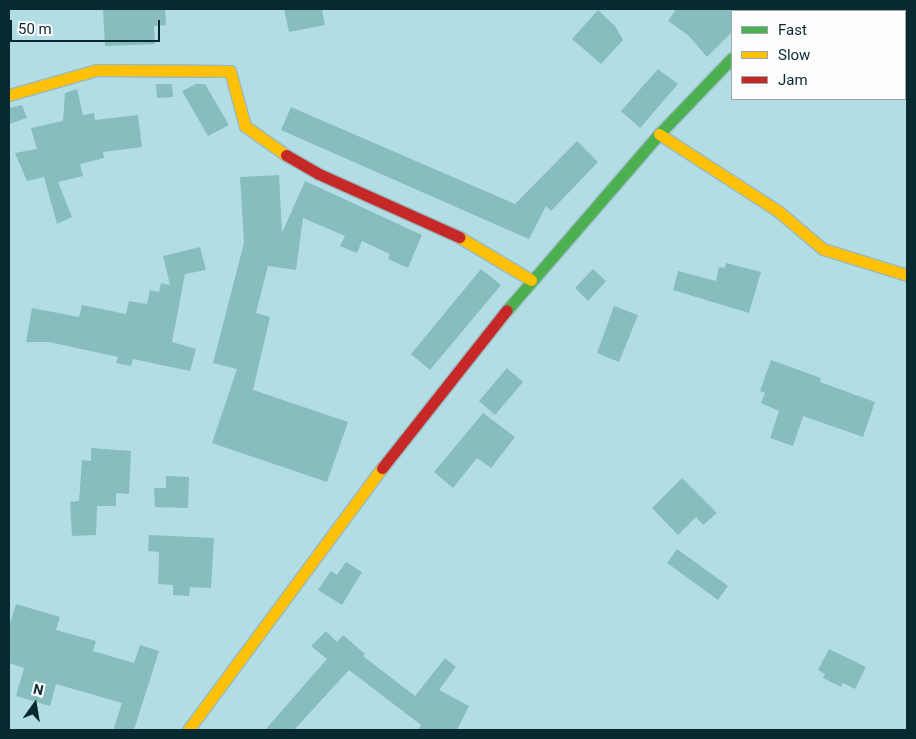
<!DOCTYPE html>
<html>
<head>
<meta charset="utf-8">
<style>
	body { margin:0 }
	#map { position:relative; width:916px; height:739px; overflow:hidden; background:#b3dde4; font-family:Roboto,sans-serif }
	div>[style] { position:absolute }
	.building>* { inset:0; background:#87bdbe }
	.roads { filter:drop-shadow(1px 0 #98babf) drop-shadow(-1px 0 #98babf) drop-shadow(0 1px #98babf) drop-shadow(0 -1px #98babf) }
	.fast>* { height:11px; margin:-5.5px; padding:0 5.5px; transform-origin:5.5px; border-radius:5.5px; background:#4caf50 }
	.slow>* { height:11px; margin:-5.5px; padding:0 5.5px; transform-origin:5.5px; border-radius:5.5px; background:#ffc107 }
	.jam>* { height:11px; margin:-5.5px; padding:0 5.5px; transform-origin:5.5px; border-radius:5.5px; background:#c62828 }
	span { translate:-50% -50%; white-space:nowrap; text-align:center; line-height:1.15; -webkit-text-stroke:4px #fdfdfd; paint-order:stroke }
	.frame { position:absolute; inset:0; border:10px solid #07292f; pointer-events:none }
	.legend { position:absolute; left:731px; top:10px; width:175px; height:90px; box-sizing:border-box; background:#fdfdfd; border:1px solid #9ba8ab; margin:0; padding:6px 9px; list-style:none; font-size:15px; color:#07292f }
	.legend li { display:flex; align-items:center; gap:10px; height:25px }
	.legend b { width:25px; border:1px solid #9ba8ab }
	.north { position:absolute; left:10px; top:679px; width:50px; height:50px; -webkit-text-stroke:4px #fdfdfd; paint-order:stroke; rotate:13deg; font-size:14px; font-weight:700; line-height:20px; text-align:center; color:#07292f }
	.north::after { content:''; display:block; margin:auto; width:18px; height:22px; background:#07292f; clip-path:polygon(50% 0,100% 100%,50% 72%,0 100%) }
	.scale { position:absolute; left:10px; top:20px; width:150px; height:22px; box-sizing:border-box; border:2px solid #07292f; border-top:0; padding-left:6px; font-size:15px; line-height:18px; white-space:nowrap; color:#07292f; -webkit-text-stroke:4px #fdfdfd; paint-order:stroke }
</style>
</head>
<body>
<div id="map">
	<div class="building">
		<i style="clip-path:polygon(103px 9px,165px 9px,166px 25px,154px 26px,155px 44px,105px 46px)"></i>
		<i style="clip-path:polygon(284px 9px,322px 10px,325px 25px,289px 32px)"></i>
		<i style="clip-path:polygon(676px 9px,732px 9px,732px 32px,707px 57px,688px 35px,668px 21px)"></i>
		<i style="clip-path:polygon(598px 10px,615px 26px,623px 40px,601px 64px,572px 39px)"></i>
		<i style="clip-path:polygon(658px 69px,678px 84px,640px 128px,621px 111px)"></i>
		<i style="clip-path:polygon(156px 84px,172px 84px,173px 97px,157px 98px)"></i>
		<i style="clip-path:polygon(196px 84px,205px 84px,229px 125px,208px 136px,182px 91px)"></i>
		<i style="clip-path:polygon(77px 89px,83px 115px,94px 113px,95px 120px,138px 115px,142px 147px,103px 152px,104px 158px,80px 164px,83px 176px,58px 182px,72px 217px,57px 224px,44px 177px,27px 181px,15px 153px,37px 149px,31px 128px,63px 121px,65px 93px)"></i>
		<i style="clip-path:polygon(22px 105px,27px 118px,9px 124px,9px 108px)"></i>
		<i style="clip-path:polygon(291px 107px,515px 204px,577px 141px,598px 162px,551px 211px,546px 206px,529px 239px,281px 130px)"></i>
		<i style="clip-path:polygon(279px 175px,282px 233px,305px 181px,422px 235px,408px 268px,388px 259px,390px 254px,362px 241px,357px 253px,340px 246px,345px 236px,303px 218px,296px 270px,268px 266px,256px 313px,270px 317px,253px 390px,348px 422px,327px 482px,212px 443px,237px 369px,213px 363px,244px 243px,240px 177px)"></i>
		<i style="clip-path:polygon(200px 247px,206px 270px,185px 274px,172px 342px,196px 349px,190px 371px,133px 359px,131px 366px,116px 363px,118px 357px,49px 342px,26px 342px,32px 308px,79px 317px,82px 305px,126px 314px,129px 301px,147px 304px,150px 290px,159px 292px,161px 283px,170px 285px,163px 256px)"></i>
		<i style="clip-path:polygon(726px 263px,761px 272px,749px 313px,673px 290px,678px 271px,716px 281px,719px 267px,725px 268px)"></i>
		<i style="clip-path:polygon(481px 269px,501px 285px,430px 370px,411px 354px)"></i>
		<i style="clip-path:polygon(593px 269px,606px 281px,588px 301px,575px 288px)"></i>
		<i style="clip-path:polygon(614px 306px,638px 315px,619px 362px,597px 353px)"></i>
		<i style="clip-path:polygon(771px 360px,821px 378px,820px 382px,875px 402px,863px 437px,803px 416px,793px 446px,770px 438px,779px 411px,761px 403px,765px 393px,760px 391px)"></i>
		<i style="clip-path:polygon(507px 368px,523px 382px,495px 415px,479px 401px)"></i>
		<i style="clip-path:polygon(483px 413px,515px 437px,491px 468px,477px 458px,453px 488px,434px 472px)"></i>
		<i style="clip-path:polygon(91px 448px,131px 451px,129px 494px,116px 493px,116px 506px,97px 506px,96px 535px,72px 536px,70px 502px,79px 501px,82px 460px,91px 461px)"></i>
		<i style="clip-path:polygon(166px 476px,189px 477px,188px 508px,155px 507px,154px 488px,166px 488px)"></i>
		<i style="clip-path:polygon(682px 478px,717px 513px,703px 525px,696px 517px,678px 535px,652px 508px)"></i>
		<i style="clip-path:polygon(149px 535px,214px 538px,211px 588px,190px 587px,189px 596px,173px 595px,173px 585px,158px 584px,159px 552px,148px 551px)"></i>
		<i style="clip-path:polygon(677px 549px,728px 586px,718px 600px,667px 563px)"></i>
		<i style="clip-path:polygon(346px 562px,362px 572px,342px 605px,318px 590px,331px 571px,337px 575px)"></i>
		<i style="clip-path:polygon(16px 604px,60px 617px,56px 630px,96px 641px,93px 651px,134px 663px,140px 645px,159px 651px,134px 730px,113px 730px,122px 703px,56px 684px,50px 706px,16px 696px,24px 668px,9px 663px,9px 627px)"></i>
		<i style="clip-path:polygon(326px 631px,337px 642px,343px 635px,365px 654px,363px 656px,415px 696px,445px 658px,456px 667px,439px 690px,469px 706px,457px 730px,418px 730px,421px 725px,349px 670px,294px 730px,265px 730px,327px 659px,311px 646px)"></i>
		<i style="clip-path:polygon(829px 649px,866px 667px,855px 689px,843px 683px,841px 687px,823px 678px,825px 674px,818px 670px)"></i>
	</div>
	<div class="roads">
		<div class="fast">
			<i style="left:507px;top:310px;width:233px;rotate:-49.2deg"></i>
			<i style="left:659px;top:134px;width:105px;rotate:-46.2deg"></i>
		</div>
		<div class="slow">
			<i style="left:9px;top:95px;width:91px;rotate:-16deg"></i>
			<i style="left:96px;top:70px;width:134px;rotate:0.4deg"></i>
			<i style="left:230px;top:71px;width:57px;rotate:74.7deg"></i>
			<i style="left:245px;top:126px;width:50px;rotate:35.3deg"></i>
			<i style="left:659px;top:134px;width:142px;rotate:32.9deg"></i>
			<i style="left:778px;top:211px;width:59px;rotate:40.2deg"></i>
			<i style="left:823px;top:249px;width:88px;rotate:17.2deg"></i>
			<i style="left:459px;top:237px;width:84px;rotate:30.8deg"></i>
			<i style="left:188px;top:730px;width:326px;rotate:-53.5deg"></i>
		</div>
		<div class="jam">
			<i style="left:778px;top:11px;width:3px;rotate:-45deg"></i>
			<i style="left:286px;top:155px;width:38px;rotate:30deg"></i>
			<i style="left:319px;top:174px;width:154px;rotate:24.2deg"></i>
			<i style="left:382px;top:468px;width:201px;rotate:-51.7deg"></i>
		</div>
	</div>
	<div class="frame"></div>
	<ul class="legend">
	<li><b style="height:6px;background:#4caf50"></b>Fast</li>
	<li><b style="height:6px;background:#ffc107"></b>Slow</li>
	<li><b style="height:6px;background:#c62828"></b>Jam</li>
	</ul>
	<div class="north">N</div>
	<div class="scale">50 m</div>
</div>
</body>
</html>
